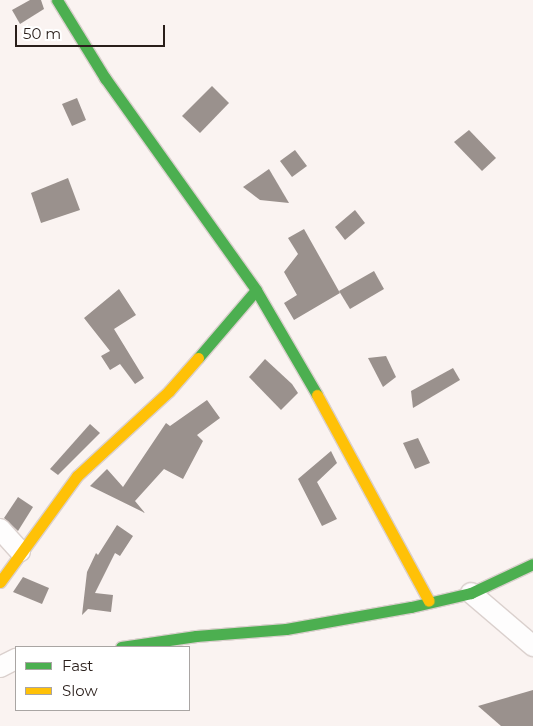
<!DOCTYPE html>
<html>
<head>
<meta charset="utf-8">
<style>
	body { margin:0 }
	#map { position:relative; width:533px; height:726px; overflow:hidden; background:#faf3f1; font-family:Montserrat,sans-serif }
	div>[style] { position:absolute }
	.building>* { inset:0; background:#9a918d }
	.roads { filter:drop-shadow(1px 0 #dad0cd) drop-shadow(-1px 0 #dad0cd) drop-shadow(0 1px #dad0cd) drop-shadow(0 -1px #dad0cd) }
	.street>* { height:20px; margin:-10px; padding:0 10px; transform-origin:10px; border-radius:10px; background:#fefdfd }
	.fast>* { height:11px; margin:-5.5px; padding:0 5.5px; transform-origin:5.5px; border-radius:5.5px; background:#4caf50 }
	.slow>* { height:11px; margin:-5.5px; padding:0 5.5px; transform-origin:5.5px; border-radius:5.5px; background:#ffc107 }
	span { translate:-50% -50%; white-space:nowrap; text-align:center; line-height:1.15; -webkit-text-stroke:5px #fff; paint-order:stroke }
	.legend { position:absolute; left:15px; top:646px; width:175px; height:65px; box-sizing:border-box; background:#fff; border:1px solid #a9a5a3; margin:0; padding:6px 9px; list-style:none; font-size:15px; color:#291e1a }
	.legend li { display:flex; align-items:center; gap:10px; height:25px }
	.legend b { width:25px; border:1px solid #a9a5a3 }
	.scale { position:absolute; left:15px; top:25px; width:150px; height:22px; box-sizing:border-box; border:2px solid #291e1a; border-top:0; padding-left:6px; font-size:15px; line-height:18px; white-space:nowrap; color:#291e1a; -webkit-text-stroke:4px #fff; paint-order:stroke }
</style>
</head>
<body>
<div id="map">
	<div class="building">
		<i style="clip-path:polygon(30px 0,41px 0,44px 9px,20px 24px,12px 10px)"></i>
		<i style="clip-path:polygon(212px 86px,229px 103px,200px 133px,182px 116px)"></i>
		<i style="clip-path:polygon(77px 98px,86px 120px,72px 126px,62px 104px)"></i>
		<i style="clip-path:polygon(469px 130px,496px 158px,482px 171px,454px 142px)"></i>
		<i style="clip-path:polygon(295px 150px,307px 166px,292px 177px,280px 161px)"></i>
		<i style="clip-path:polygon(269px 169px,289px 203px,260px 200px,243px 187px)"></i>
		<i style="clip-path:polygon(68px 178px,80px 210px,41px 223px,31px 193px)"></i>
		<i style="clip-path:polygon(355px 210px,365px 223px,345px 240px,335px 227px)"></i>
		<i style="clip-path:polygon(304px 229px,340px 293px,294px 320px,284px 303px,297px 295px,284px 272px,298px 254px,288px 238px)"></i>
		<i style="clip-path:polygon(374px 271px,384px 289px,350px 309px,339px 291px)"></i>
		<i style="clip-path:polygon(119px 289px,136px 315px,114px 329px,144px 378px,135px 384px,120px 364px,110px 370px,101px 356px,110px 351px,84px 318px)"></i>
		<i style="clip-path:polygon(386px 356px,396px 377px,383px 387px,368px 358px)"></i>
		<i style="clip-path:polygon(265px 359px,292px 384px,298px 393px,281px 410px,249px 377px)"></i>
		<i style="clip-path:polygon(453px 368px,460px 380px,413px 408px,411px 391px)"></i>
		<i style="clip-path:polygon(207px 400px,220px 418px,197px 435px,203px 441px,183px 479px,164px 469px,135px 501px,145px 513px,90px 486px,107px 469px,123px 487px,166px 423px,170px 426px)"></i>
		<i style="clip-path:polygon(90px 424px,100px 433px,58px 475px,50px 469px)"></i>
		<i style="clip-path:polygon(418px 438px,430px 463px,415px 469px,403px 443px)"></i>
		<i style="clip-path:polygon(331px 451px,337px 463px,317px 482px,337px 519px,322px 526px,298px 479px)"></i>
		<i style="clip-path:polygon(18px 497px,33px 507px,18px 531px,4px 518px)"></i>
		<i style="clip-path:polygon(117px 525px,133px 536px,120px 556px,115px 553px,95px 593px,113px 595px,111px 612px,88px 609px,82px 615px,87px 572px,96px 553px,98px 555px)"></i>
		<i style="clip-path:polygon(23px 577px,49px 588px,42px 604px,13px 592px)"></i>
		<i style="clip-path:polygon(533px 690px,533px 726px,501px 726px,478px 706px)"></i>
	</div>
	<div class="roads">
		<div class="street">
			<i style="left:0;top:529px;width:30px;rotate:48deg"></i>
			<i style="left:471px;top:593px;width:82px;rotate:40.5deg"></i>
			<i style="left:0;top:667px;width:18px;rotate:-27deg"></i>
		</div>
		<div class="fast">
			<i style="left:57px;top:0;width:92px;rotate:58.4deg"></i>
			<i style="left:105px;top:78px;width:260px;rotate:54.5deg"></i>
			<i style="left:256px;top:290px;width:121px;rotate:59.8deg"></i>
			<i style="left:198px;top:358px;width:89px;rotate:-49.5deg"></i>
			<i style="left:121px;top:647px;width:76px;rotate:-8.3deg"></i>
			<i style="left:196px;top:636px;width:90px;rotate:-4.4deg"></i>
			<i style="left:286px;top:629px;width:127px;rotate:-10deg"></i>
			<i style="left:411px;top:607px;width:62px;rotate:-13.1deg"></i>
			<i style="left:471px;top:593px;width:68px;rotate:-25.1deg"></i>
		</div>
		<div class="slow">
			<i style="left:317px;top:395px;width:234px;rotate:61.5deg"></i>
			<i style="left:0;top:582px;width:131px;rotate:-54deg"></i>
			<i style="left:77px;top:476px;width:125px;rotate:-42.7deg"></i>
			<i style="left:169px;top:391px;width:44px;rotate:-48.7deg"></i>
		</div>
	</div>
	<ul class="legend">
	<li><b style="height:6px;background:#4caf50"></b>Fast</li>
	<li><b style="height:6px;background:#ffc107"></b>Slow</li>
	</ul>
	<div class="scale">50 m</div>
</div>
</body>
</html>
